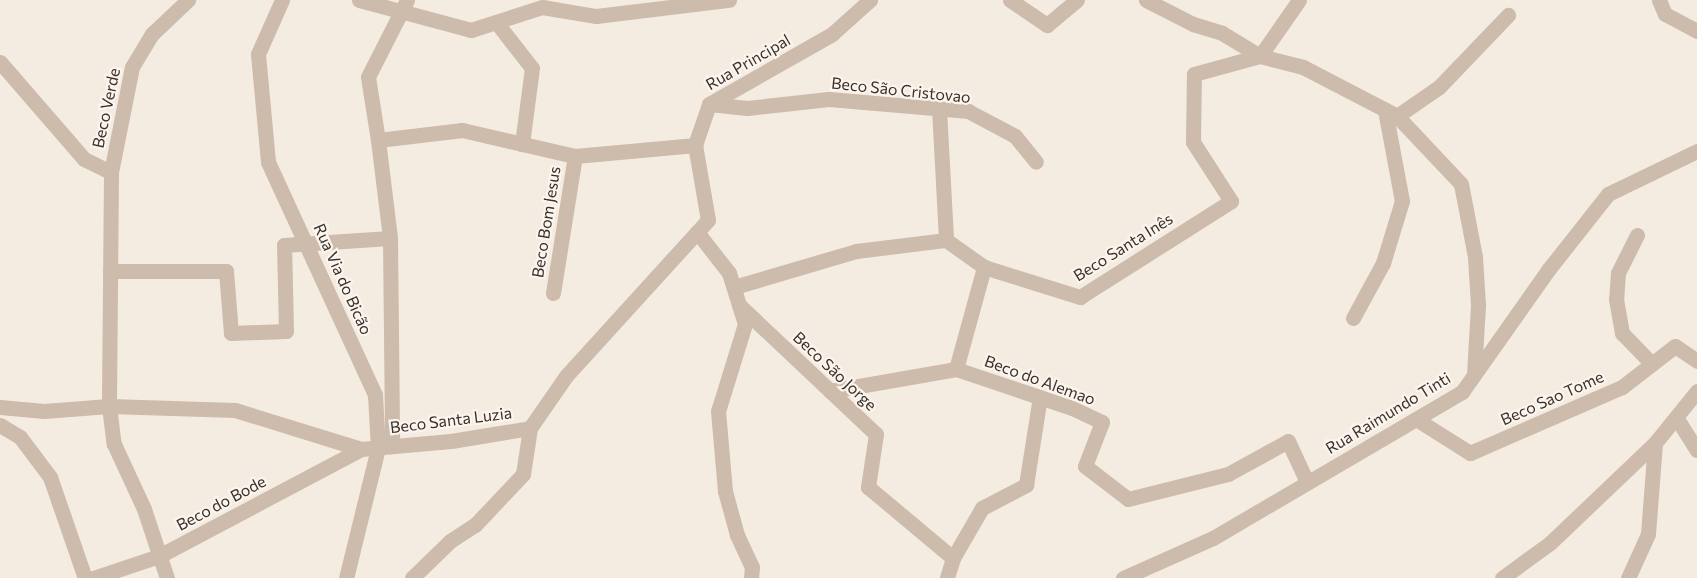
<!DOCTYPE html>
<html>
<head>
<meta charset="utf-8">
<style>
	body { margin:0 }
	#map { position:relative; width:1697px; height:578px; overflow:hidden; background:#f4ebe1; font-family:Commissioner,sans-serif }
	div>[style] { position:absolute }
	.minor>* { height:15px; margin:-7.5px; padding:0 7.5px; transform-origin:7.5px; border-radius:7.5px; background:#cdbbac }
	span { translate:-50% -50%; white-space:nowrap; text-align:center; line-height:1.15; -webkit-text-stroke:4.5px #fbf5ee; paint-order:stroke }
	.street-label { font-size:16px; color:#3b302b }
</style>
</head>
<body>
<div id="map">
	<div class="minor">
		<i style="left:282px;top:0;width:59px;rotate:114deg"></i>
		<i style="left:258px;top:54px;width:108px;rotate:84.7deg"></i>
		<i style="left:268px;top:162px;width:256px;rotate:65.3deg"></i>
		<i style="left:375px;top:395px;width:53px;rotate:86.8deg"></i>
		<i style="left:378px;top:448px;width:134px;rotate:103.8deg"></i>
		<i style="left:359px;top:0;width:116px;rotate:15deg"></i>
		<i style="left:471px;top:30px;width:75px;rotate:-17.9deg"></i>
		<i style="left:542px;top:7px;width:55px;rotate:9.5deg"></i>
		<i style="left:596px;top:16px;width:134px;rotate:-6.9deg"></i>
		<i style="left:407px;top:0;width:86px;rotate:116.9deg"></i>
		<i style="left:368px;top:77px;width:64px;rotate:81deg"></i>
		<i style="left:378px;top:140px;width:85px;rotate:-6.8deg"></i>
		<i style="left:462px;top:130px;width:116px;rotate:13deg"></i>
		<i style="left:575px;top:156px;width:121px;rotate:-5.2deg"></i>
		<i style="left:1010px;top:0;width:45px;rotate:34deg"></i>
		<i style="left:1047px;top:25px;width:39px;rotate:-40deg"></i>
		<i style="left:1146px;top:0;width:53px;rotate:27.1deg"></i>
		<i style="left:1193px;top:24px;width:30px;rotate:17deg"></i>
		<i style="left:1222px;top:33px;width:44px;rotate:31.2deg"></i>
		<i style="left:1260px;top:56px;width:44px;rotate:14.3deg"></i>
		<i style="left:1303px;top:67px;width:106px;rotate:27.5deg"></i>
		<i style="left:1397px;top:116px;width:93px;rotate:46.7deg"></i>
		<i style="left:1461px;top:184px;width:74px;rotate:79.1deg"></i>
		<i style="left:1475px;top:257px;width:48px;rotate:86.4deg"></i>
		<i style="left:1478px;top:305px;width:70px;rotate:93.3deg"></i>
		<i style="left:1659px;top:0;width:15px;rotate:67deg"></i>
		<i style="left:1665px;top:14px;width:36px;rotate:28deg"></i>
		<i style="left:496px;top:22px;width:58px;rotate:52deg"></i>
		<i style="left:532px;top:68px;width:77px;rotate:97.5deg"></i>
		<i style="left:0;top:62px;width:128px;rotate:49.1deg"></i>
		<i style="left:84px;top:159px;width:30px;rotate:26deg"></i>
		<i style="left:111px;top:172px;width:234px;rotate:90.5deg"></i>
		<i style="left:109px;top:406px;width:38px;rotate:83deg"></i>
		<i style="left:114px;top:444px;width:72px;rotate:65.2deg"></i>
		<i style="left:144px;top:509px;width:73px;rotate:71.6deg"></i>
		<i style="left:709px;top:104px;width:38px;rotate:6deg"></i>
		<i style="left:747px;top:108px;width:82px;rotate:-6.3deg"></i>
		<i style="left:829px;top:99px;width:140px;rotate:4.9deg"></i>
		<i style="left:968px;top:111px;width:53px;rotate:28deg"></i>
		<i style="left:1015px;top:136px;width:33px;rotate:51deg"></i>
		<i style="left:939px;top:109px;width:131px;rotate:86.9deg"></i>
		<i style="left:1397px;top:116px;width:51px;rotate:-34.6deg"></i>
		<i style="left:1439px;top:87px;width:100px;rotate:-46.2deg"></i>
		<i style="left:378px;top:140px;width:99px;rotate:83deg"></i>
		<i style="left:390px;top:238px;width:208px;rotate:89.4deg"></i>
		<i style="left:111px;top:172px;width:107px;rotate:-78.7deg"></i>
		<i style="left:132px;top:67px;width:39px;rotate:-59deg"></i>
		<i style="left:152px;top:34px;width:50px;rotate:-43.4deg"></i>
		<i style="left:697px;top:232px;width:52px;rotate:52deg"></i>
		<i style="left:729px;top:273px;width:53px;rotate:72.6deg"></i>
		<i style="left:745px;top:324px;width:91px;rotate:107.2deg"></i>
		<i style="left:718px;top:411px;width:80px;rotate:85deg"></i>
		<i style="left:725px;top:491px;width:46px;rotate:74.7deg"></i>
		<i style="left:737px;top:535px;width:35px;rotate:65deg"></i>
		<i style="left:752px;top:567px;width:11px;rotate:95deg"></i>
		<i style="left:1637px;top:235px;width:42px;rotate:116.6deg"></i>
		<i style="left:1618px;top:273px;width:26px;rotate:94deg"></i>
		<i style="left:1616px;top:299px;width:35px;rotate:80deg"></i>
		<i style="left:1622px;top:333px;width:43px;rotate:45.9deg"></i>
		<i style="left:110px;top:271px;width:116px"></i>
		<i style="left:226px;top:271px;width:62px;rotate:85.4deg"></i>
		<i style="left:231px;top:333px;width:55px;rotate:-2.1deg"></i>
		<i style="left:286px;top:331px;width:86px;rotate:-91.3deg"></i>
		<i style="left:284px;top:245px;width:106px;rotate:-3.8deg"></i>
		<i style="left:734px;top:287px;width:127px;rotate:-16.4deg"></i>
		<i style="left:856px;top:251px;width:91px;rotate:-7deg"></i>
		<i style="left:946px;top:240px;width:47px;rotate:35.4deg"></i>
		<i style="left:984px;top:267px;width:101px;rotate:17.4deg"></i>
		<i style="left:1080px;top:297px;width:179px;rotate:-32.4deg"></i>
		<i style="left:1231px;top:201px;width:70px;rotate:-122.8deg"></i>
		<i style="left:1193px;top:142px;width:68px;rotate:-89.2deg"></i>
		<i style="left:1194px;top:74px;width:68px;rotate:-15.3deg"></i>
		<i style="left:1260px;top:56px;width:68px;rotate:-55.1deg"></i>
		<i style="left:553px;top:293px;width:139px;rotate:-80.9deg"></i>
		<i style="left:739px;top:305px;width:188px;rotate:43.3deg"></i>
		<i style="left:876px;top:434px;width:54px;rotate:98.6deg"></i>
		<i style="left:868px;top:487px;width:111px;rotate:39.9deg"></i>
		<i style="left:953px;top:558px;width:21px;rotate:107deg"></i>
		<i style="left:1353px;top:318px;width:63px;rotate:-61.4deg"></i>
		<i style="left:1383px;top:263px;width:65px;rotate:-73deg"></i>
		<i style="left:1402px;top:201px;width:93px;rotate:-100.6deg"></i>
		<i style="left:956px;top:369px;width:106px;rotate:-74.6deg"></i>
		<i style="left:830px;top:391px;width:128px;rotate:-9.9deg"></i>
		<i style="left:956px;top:369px;width:122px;rotate:18.6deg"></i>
		<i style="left:1072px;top:408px;width:33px;rotate:25deg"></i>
		<i style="left:1102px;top:422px;width:47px;rotate:111.1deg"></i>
		<i style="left:1085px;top:466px;width:54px;rotate:37.5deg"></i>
		<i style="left:1128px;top:499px;width:103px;rotate:-14deg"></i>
		<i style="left:1228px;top:474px;width:68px;rotate:-28.8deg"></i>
		<i style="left:1288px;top:441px;width:45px;rotate:65.1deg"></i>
		<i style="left:0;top:407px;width:44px;rotate:5.2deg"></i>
		<i style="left:44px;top:411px;width:65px;rotate:-4.4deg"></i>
		<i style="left:109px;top:406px;width:126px;rotate:1.8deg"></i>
		<i style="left:235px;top:410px;width:132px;rotate:17.2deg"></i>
		<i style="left:361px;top:449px;width:90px;rotate:-5.1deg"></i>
		<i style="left:451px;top:441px;width:80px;rotate:-9.3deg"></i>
		<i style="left:530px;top:428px;width:63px;rotate:-55.3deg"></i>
		<i style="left:566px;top:376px;width:211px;rotate:-47.7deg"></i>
		<i style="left:708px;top:220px;width:76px;rotate:-99.8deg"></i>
		<i style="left:695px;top:145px;width:43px;rotate:-71.1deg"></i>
		<i style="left:709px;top:104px;width:142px;rotate:-29.6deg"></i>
		<i style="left:832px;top:34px;width:51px;rotate:-41.8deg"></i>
		<i style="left:1676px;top:417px;width:39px;rotate:58deg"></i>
		<i style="left:1416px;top:419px;width:64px;rotate:32.2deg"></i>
		<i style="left:1470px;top:453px;width:166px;rotate:-23.5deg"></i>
		<i style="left:1622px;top:387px;width:67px;rotate:-37.7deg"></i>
		<i style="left:1675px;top:346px;width:27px;rotate:34deg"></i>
		<i style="left:0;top:425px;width:23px;rotate:31deg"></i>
		<i style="left:20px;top:437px;width:50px;rotate:53.1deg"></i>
		<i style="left:50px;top:477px;width:107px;rotate:70.9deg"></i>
		<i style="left:953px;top:558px;width:58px;rotate:-59.9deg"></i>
		<i style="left:982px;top:508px;width:50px;rotate:-27.6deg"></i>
		<i style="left:1026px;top:485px;width:89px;rotate:-81deg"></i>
		<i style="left:93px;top:578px;width:70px;rotate:-18.4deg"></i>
		<i style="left:159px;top:556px;width:229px;rotate:-27.9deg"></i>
		<i style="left:412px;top:578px;width:53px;rotate:-44.2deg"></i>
		<i style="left:450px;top:541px;width:30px;rotate:-33deg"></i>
		<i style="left:475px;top:525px;width:70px;rotate:-46.7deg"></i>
		<i style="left:523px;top:474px;width:47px;rotate:-81.3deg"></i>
		<i style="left:1123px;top:578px;width:98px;rotate:-24deg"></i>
		<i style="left:1213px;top:538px;width:289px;rotate:-30.4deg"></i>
		<i style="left:1462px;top:392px;width:149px;rotate:-54.8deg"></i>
		<i style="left:1548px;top:270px;width:97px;rotate:-51.7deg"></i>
		<i style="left:1608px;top:194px;width:99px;rotate:-25.8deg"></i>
		<i style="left:1502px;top:578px;width:59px;rotate:-36.1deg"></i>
		<i style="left:1550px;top:543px;width:145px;rotate:-43.6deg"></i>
		<i style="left:1655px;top:443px;width:67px;rotate:-51.1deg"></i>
		<i style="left:1628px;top:578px;width:48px;rotate:-65.6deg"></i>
		<i style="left:1648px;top:534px;width:91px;rotate:-85.6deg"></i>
	</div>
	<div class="street-label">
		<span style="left:748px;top:62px;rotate:-30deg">Rua Principal</span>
		<span style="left:901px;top:90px;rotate:6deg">Beco São Cristovao</span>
		<span style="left:106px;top:108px;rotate:-78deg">Beco Verde</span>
		<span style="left:546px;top:222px;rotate:-81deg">Beco Bom Jesus</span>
		<span style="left:1123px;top:247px;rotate:-32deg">Beco Santa Inês</span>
		<span style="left:343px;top:279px;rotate:66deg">Rua Via do Bicão</span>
		<span style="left:835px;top:371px;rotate:43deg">Beco São Jorge</span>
		<span style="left:1040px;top:380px;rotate:20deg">Beco do Alemao</span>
		<span style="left:1552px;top:398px;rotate:-24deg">Beco Sao Tome</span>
		<span style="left:1388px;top:413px;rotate:-31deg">Rua Raimundo Tinti</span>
		<span style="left:451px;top:420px;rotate:-7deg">Beco Santa Luzia</span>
		<span style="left:221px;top:503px;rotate:-28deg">Beco do Bode</span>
	</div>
</div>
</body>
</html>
